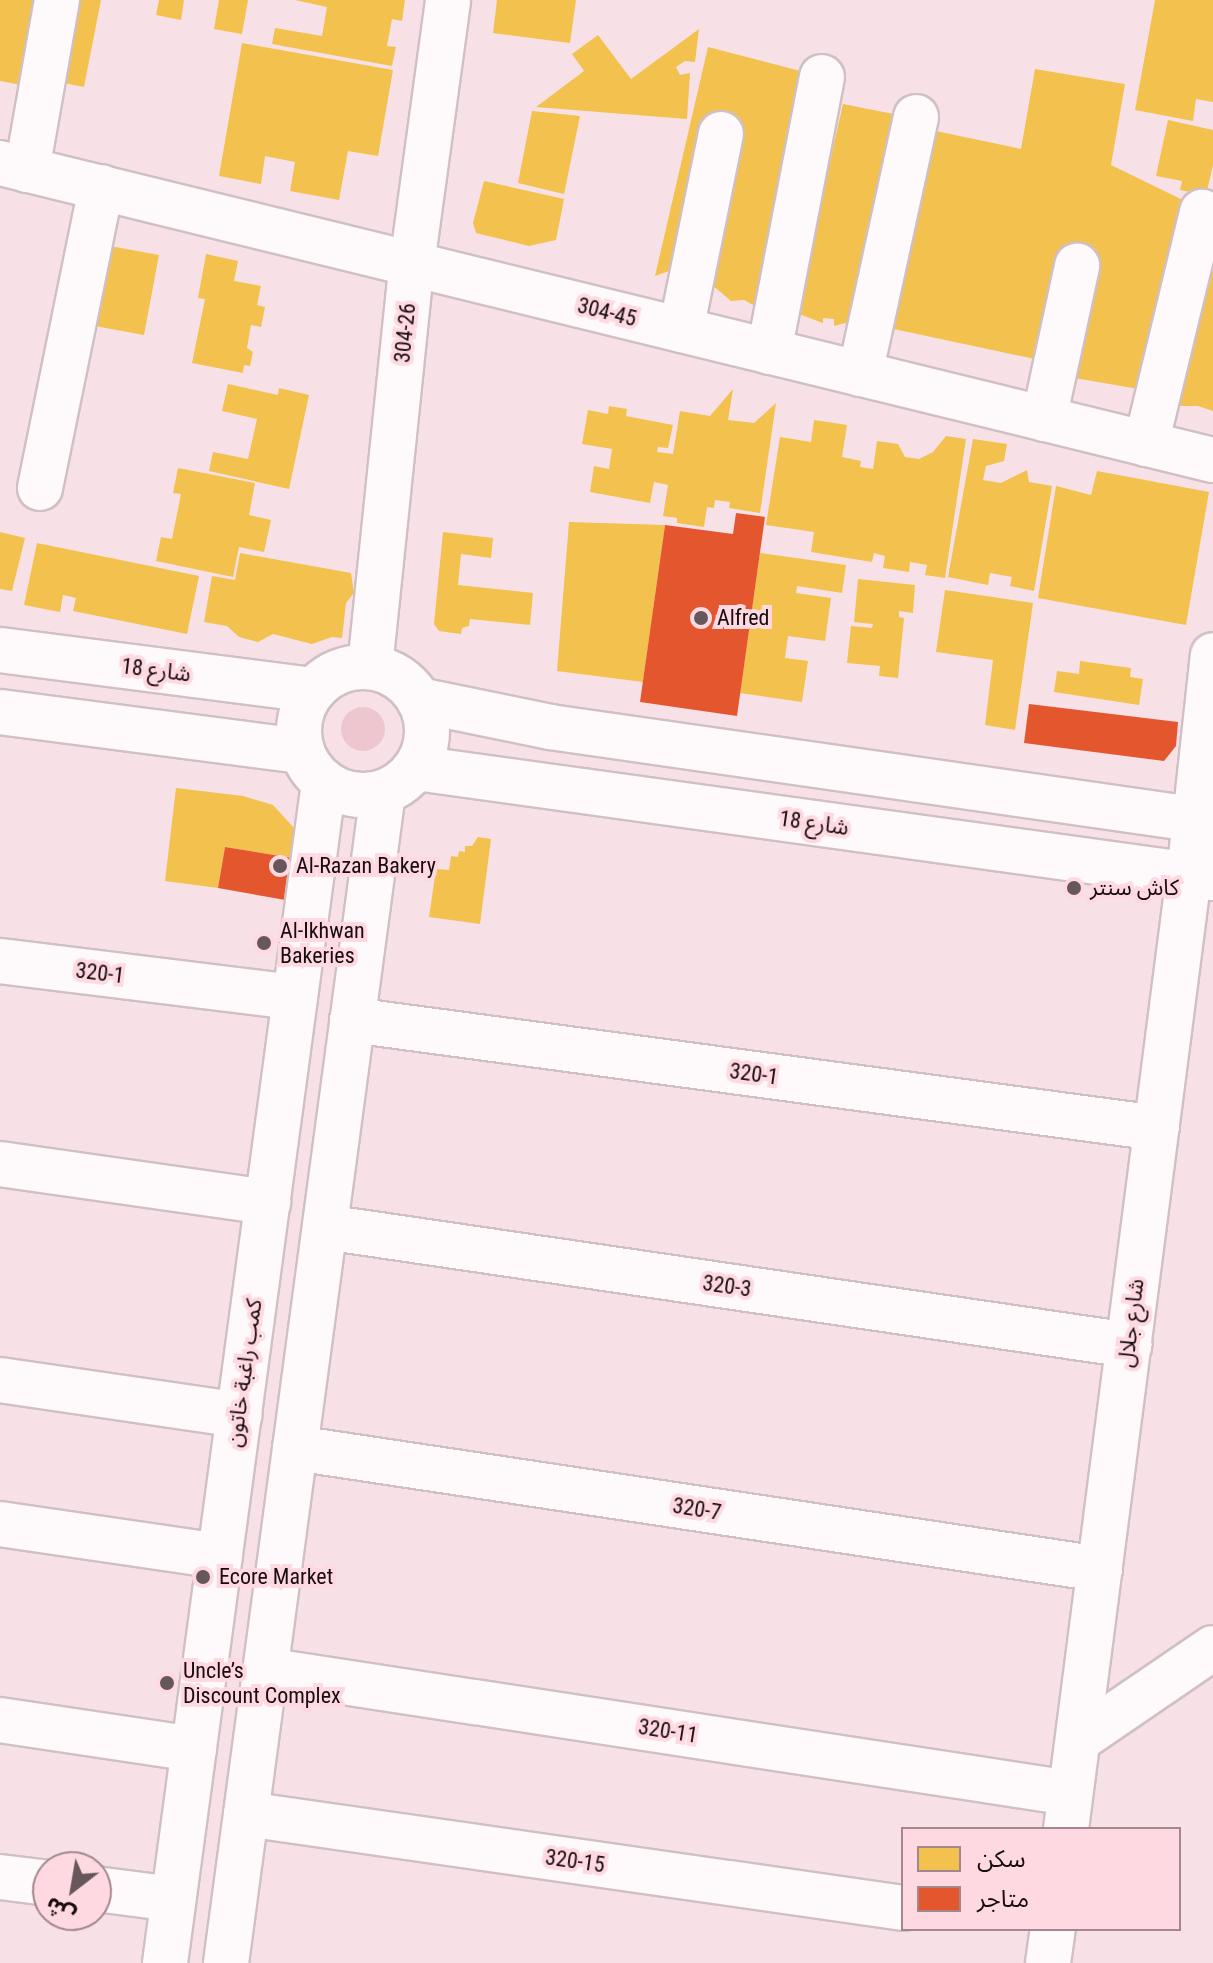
<!DOCTYPE html>
<html>
<head>
<meta charset="utf-8">
<style>
	body { margin:0 }
	#map { position:relative; width:1213px; height:1963px; overflow:hidden; background:#f7e1e7; font-family:"Roboto Condensed","Noto Sans Arabic",sans-serif }
	div>[style] { position:absolute }
	.green>* { inset:0; background:#eec6d0 }
	.round { border-radius:50% }
	.homes>* { inset:0; background:#f2c14e }
	.shops>* { inset:0; background:#e4572e }
	.roads { filter:drop-shadow(2px 0 #d0c0c4) drop-shadow(-2px 0 #d0c0c4) drop-shadow(0 2px #d0c0c4) drop-shadow(0 -2px #d0c0c4) }
	.minor>* { height:44px; margin:-22px; padding:0 22px; transform-origin:22px; border-radius:22px; background:#fefafb }
	.minor>.ring { margin:-22px; padding:0; box-sizing:content-box; background:none; border:44px solid #fefafb; border-radius:50% }
	.dots>* { width:22px; height:22px; translate:-50% -50%; box-sizing:border-box; border:4px solid #ffd9e2; border-radius:50% }
	span { translate:-50% -50%; white-space:nowrap; text-align:center; line-height:1.15; -webkit-text-stroke:8px #ffd9e2; paint-order:stroke }
	.street-label { font-size:22px; color:#180c0f }
	.poi-label { font-size:22px; color:#180c0f }
	.left { translate:0 -50%; text-align:left }
	.legend { position:absolute; left:901px; top:1827px; width:280px; height:104px; box-sizing:border-box; background:#ffd9e2; border:2px solid #a3878e; margin:0; padding:10px 14px; list-style:none; font-size:24px; color:#180c0f }
	.legend li { display:flex; align-items:center; gap:16px; height:40px }
	.legend b { width:40px; border:2px solid #a3878e }
	.north { position:absolute; left:32px; top:1851px; width:80px; height:80px; box-sizing:border-box; background:#ffd9e2; border:2px solid #a3878e; border-radius:50%; rotate:211deg; font-size:22px; font-weight:700; line-height:32px; text-align:center; color:#180c0f }
	.north::after { content:''; display:block; margin:auto; width:28px; height:36px; background:#66575b; clip-path:polygon(50% 0,100% 100%,50% 72%,0 100%) }
</style>
</head>
<body>
<div id="map">
	<div class="green">
		<i class="round" style="left:341px;top:707px;width:44px;height:44px"></i>
	</div>
	<div class="homes">
		<i style="clip-path:polygon(0 0,48px 0,32px 87px,0 81px)"></i>
		<i style="clip-path:polygon(64px 0,101px 0,84px 87px,49px 80px)"></i>
		<i style="clip-path:polygon(159px 0,184px 0,181px 20px,156px 15px)"></i>
		<i style="clip-path:polygon(219px 0,248px 0,242px 34px,214px 29px)"></i>
		<i style="clip-path:polygon(295px 0,405px 0,402px 21px,392px 19px,387px 46px,396px 47px,392px 66px,272px 44px,275px 28px,322px 36px,327px 7px)"></i>
		<i style="clip-path:polygon(497px 0,576px 0,570px 43px,493px 33px)"></i>
		<i style="clip-path:polygon(1155px 0,1213px 0,1213px 102px,1196px 99px,1193px 121px,1135px 110px)"></i>
		<i style="clip-path:polygon(699px 29px,695px 62px,685px 61px,676px 67px,680px 75px,690px 73px,687px 119px,536px 107px,584px 71px,572px 54px,598px 35px,631px 79px)"></i>
		<i style="clip-path:polygon(242px 43px,393px 70px,378px 156px,348px 151px,339px 200px,290px 191px,295px 162px,265px 156px,261px 184px,219px 176px)"></i>
		<i style="clip-path:polygon(708px 47px,831px 79px,764px 311px,744px 300px,731px 301px,711px 284px,672px 270px,655px 276px)"></i>
		<i style="clip-path:polygon(1035px 69px,1125px 84px,1111px 165px,1191px 204px,1150px 391px,1069px 377px,1072px 367px,889px 328px,931px 130px,1021px 149px)"></i>
		<i style="clip-path:polygon(843px 104px,924px 120px,852px 328px,845px 323px,834px 326px,834px 319px,823px 318px,823px 323px,796px 313px)"></i>
		<i style="clip-path:polygon(532px 111px,580px 116px,564px 194px,518px 183px)"></i>
		<i style="clip-path:polygon(1168px 120px,1213px 130px,1213px 165px,1206px 195px,1180px 190px,1182px 181px,1156px 176px)"></i>
		<i style="clip-path:polygon(484px 181px,564px 199px,556px 240px,529px 246px,476px 233px,473px 223px)"></i>
		<i style="clip-path:polygon(1213px 227px,1213px 411px,1198px 406px,1175px 406px)"></i>
		<i style="clip-path:polygon(110px 246px,159px 255px,144px 335px,95px 326px)"></i>
		<i style="clip-path:polygon(206px 254px,238px 261px,234px 281px,261px 286px,257px 305px,265px 307px,261px 327px,251px 325px,247px 348px,253px 352px,250px 366px,244px 365px,243px 373px,192px 363px,205px 299px,198px 298px)"></i>
		<i style="clip-path:polygon(228px 384px,278px 395px,279px 388px,309px 395px,289px 489px,209px 471px,213px 452px,248px 459px,257px 419px,222px 411px)"></i>
		<i style="clip-path:polygon(733px 389px,728px 420px,754px 423px,776px 403px,760px 513px,729px 508px,730px 502px,715px 500px,714px 508px,707px 507px,704px 527px,677px 523px,677px 518px,663px 516px,668px 485px,654px 482px,650px 503px,590px 492px,594px 466px,609px 469px,612px 449px,582px 444px,588px 410px,608px 414px,609px 406px,627px 409px,626px 416px,673px 425px,668px 448px,658px 447px,657px 452px,673px 454px,680px 411px,710px 416px)"></i>
		<i style="clip-path:polygon(814px 420px,847px 425px,842px 457px,861px 461px,860px 467px,873px 469px,877px 441px,898px 444px,905px 457px,919px 459px,933px 452px,946px 436px,966px 439px,945px 578px,925px 575px,927px 565px,910px 562px,909px 572px,883px 568px,885px 556px,874px 553px,872px 562px,811px 552px,814px 532px,766px 525px,780px 437px,811px 442px)"></i>
		<i style="clip-path:polygon(973px 439px,1007px 444px,1004px 461px,986px 466px,983px 480px,1001px 483px,1027px 470px,1029px 482px,1052px 486px,1034px 591px,1010px 586px,1012px 577px,990px 573px,988px 585px,948px 577px)"></i>
		<i style="clip-path:polygon(178px 468px,255px 483px,249px 515px,271px 520px,264px 552px,239px 547px,233px 577px,156px 561px,161px 537px,172px 539px,181px 494px,173px 493px)"></i>
		<i style="clip-path:polygon(1097px 471px,1209px 492px,1186px 625px,1038px 598px,1056px 486px,1091px 495px)"></i>
		<i style="clip-path:polygon(569px 522px,665px 525px,643px 682px,557px 671px)"></i>
		<i style="clip-path:polygon(0 532px,25px 538px,12px 591px,0 589px)"></i>
		<i style="clip-path:polygon(443px 532px,493px 538px,491px 558px,461px 554px,458px 585px,533px 593px,530px 625px,470px 619px,469px 626px,462px 628px,461px 634px,439px 631px,434px 624px)"></i>
		<i style="clip-path:polygon(37px 543px,199px 576px,187px 634px,73px 611px,76px 598px,63px 595px,60px 612px,24px 605px)"></i>
		<i style="clip-path:polygon(240px 553px,351px 573px,354px 593px,346px 603px,342px 638px,332px 637px,312px 644px,273px 634px,258px 642px,239px 637px,227px 626px,204px 622px,212px 576px,235px 580px)"></i>
		<i style="clip-path:polygon(760px 553px,846px 565px,842px 593px,797px 586px,796px 593px,831px 598px,825px 641px,788px 636px,785px 658px,808px 661px,802px 702px,740px 693px)"></i>
		<i style="clip-path:polygon(858px 579px,915px 585px,913px 613px,899px 611px,899px 617px,904px 618px,898px 678px,879px 676px,880px 666px,847px 663px,851px 626px,872px 628px,873px 624px,854px 622px)"></i>
		<i style="clip-path:polygon(945px 590px,1033px 603px,1015px 730px,985px 725px,993px 660px,936px 652px)"></i>
		<i style="clip-path:polygon(1080px 661px,1131px 668px,1130px 677px,1143px 679px,1139px 705px,1054px 692px,1057px 671px,1079px 674px)"></i>
		<i style="clip-path:polygon(176px 788px,243px 796px,273px 805px,294px 828px,298px 859px,225px 847px,218px 888px,165px 881px)"></i>
		<i style="clip-path:polygon(478px 837px,491px 839px,480px 924px,429px 917px,436px 869px,449px 870px,451px 856px,458px 857px,459px 851px,465px 852px,465px 846px,472px 846px)"></i>
	</div>
	<div class="shops">
		<i style="clip-path:polygon(736px 513px,765px 517px,737px 716px,640px 702px,665px 525px,733px 534px)"></i>
		<i style="clip-path:polygon(1029px 704px,1178px 722px,1176px 746px,1164px 761px,1024px 743px)"></i>
		<i style="clip-path:polygon(225px 847px,298px 859px,291px 901px,218px 888px)"></i>
	</div>
	<div class="roads">
		<div class="minor">
			<i style="left:0;top:163px;width:1249px;rotate:13.76deg"></i>
			<i style="left:27px;top:170px;width:173px;rotate:-80deg"></i>
			<i style="left:681px;top:330px;width:200px;rotate:-78.5deg"></i>
			<i style="left:769px;top:352px;width:280px;rotate:-79.1deg"></i>
			<i style="left:860px;top:374px;width:263px;rotate:-77.7deg"></i>
			<i style="left:1044px;top:419px;width:157px;rotate:-77.8deg"></i>
			<i style="left:1146px;top:444px;width:239px;rotate:-76.4deg"></i>
			<i style="left:40px;top:488px;width:307px;rotate:-78.5deg"></i>
			<i style="left:0;top:650px;width:315px;rotate:7.3deg"></i>
			<i class="ring" style="left:299px;top:667px;width:84px;height:84px"></i>
			<i style="left:370px;top:667px;width:405px;rotate:-84.1deg"></i>
			<i style="left:412px;top:264px;width:266px;rotate:-82.2deg"></i>
			<i style="left:419px;top:700px;width:134px;rotate:11.6deg"></i>
			<i style="left:550px;top:727px;width:670px;rotate:8.15deg"></i>
			<i style="left:0;top:712px;width:304px;rotate:7.4deg"></i>
			<i style="left:416px;top:768px;width:805px;rotate:7.86deg"></i>
			<i style="left:0;top:961px;width:297px;rotate:7deg"></i>
			<i style="left:352px;top:1020px;width:812px;rotate:7.64deg"></i>
			<i style="left:0;top:1164px;width:271px;rotate:8.1deg"></i>
			<i style="left:325px;top:1227px;width:813px;rotate:8.35deg"></i>
			<i style="left:0;top:1380px;width:242px;rotate:8.3deg"></i>
			<i style="left:295px;top:1448px;width:814px;rotate:8.55deg"></i>
			<i style="left:0;top:1524px;width:222px;rotate:8.3deg"></i>
			<i style="left:265px;top:1670px;width:814px;rotate:8.69deg"></i>
			<i style="left:0;top:1720px;width:196px;rotate:8.5deg"></i>
			<i style="left:1078px;top:1740px;width:163px;rotate:-34.3deg"></i>
			<i style="left:246px;top:1814px;width:664px;rotate:8.14deg"></i>
			<i style="left:1066px;top:1829px;width:962px;rotate:-82.65deg"></i>
			<i style="left:1189px;top:875px;width:221px;rotate:-83.8deg"></i>
			<i style="left:0;top:1877px;width:48px;rotate:7.1deg"></i>
			<i style="left:96px;top:1889px;width:78px;rotate:7.4deg"></i>
			<i style="left:165px;top:1963px;width:1192px;rotate:-82.33deg"></i>
			<i style="left:226px;top:1963px;width:1181px;rotate:-82.36deg"></i>
			<i style="left:1048px;top:1963px;width:34px;rotate:-82deg"></i>
		</div>
	</div>
	<div class="dots">
		<i style="left:701px;top:618px;background:#66575b"></i>
		<i style="left:280px;top:866px;background:#66575b"></i>
		<i style="left:1074px;top:888px;background:#66575b"></i>
		<i style="left:264px;top:943px;background:#66575b"></i>
		<i style="left:203px;top:1577px;background:#66575b"></i>
		<i style="left:167px;top:1683px;background:#66575b"></i>
	</div>
	<div class="street-label">
		<span style="left:607px;top:312px;rotate:14deg">304-45</span>
		<span style="left:405px;top:333px;rotate:-84deg">304-26</span>
		<span style="left:156px;top:670px;rotate:7deg">شارع 18</span>
		<span style="left:814px;top:823px;rotate:8deg">شارع 18</span>
		<span style="left:100px;top:973px;rotate:7deg">320-1</span>
		<span style="left:754px;top:1074px;rotate:8deg">320-1</span>
		<span style="left:727px;top:1286px;rotate:8deg">320-3</span>
		<span style="left:1131px;top:1323px;rotate:-83deg">شارع جلال</span>
		<span style="left:244px;top:1373px;rotate:-82deg">كمب راغبة خاتون</span>
		<span style="left:697px;top:1509px;rotate:9deg">320-7</span>
		<span style="left:668px;top:1731px;rotate:9deg">320-11</span>
		<span style="left:575px;top:1861px;rotate:8deg">320-15</span>
	</div>
	<div class="poi-label">
		<span class="left" style="left:717px;top:618px">Alfred</span>
		<span class="left" style="left:296px;top:866px">Al-Razan Bakery</span>
		<span class="left" style="left:1090px;top:888px">كاش سنتر</span>
		<span class="left" style="left:280px;top:943px">Al-Ikhwan<br>Bakeries</span>
		<span class="left" style="left:219px;top:1577px">Ecore Market</span>
		<span class="left" style="left:183px;top:1683px">Uncle’s<br>Discount Complex</span>
	</div>
	<ul class="legend">
	<li><b style="height:22px;background:#f2c14e"></b>سكن</li>
	<li><b style="height:22px;background:#e4572e"></b>متاجر</li>
	</ul>
	<div class="north">ش</div>
</div>
</body>
</html>
